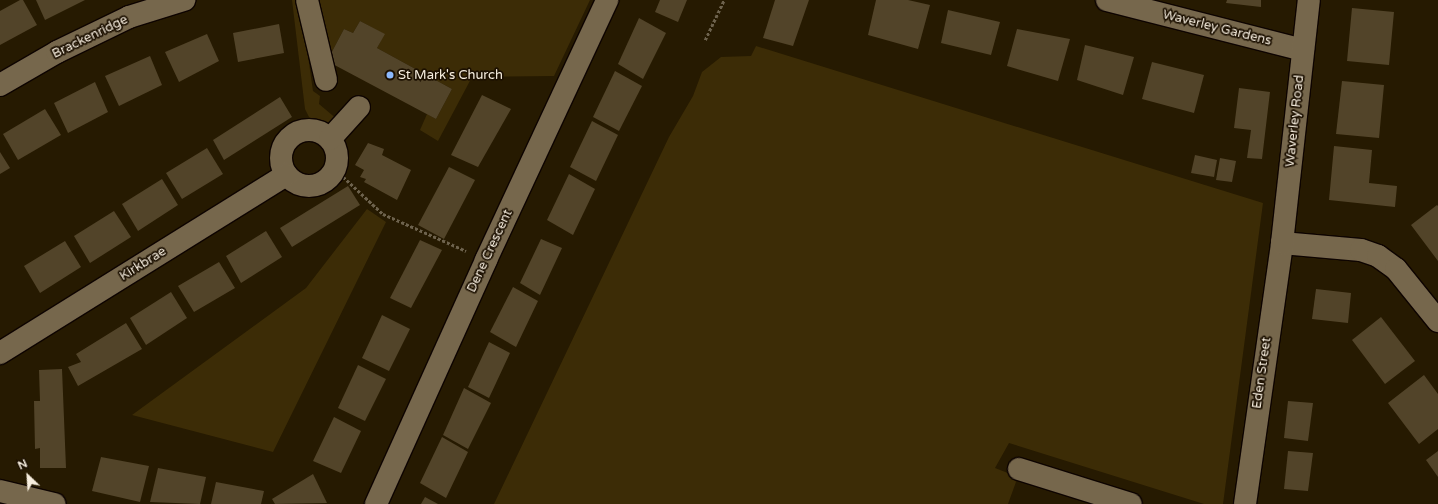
<!DOCTYPE html>
<html>
<head>
<meta charset="utf-8">
<style>
	body { margin:0 }
	#map { position:relative; width:1438px; height:504px; overflow:hidden; background:#261a01; font-family:"Varela Round",sans-serif }
	div>[style] { position:absolute }
	.green>* { inset:0; background:#3c2c06 }
	.building>* { inset:0; background:#524429 }
	.path>* { height:2.5px; margin-top:-1.25px; transform-origin:0; background:repeating-linear-gradient(90deg,#6d624d 0 3px,transparent 0 5px) }
	.roads { filter:drop-shadow(1px 0 #0e0400) drop-shadow(-1px 0 #0e0400) drop-shadow(0 1px #0e0400) drop-shadow(0 -1px #0e0400) }
	.minor>* { height:22px; margin:-11px; padding:0 11px; transform-origin:11px; border-radius:11px; background:#76674c }
	.minor>.ring { margin:-11px; padding:0; box-sizing:content-box; background:none; border:22px solid #76674c; border-radius:50% }
	.dots>* { width:11px; height:11px; translate:-50% -50%; box-sizing:border-box; border:2px solid #1c1000; border-radius:50% }
	span { translate:-50% -50%; white-space:nowrap; text-align:center; line-height:1.15; -webkit-text-stroke:3.5px #1c1000; paint-order:stroke }
	.street-label { font-size:13px; color:#f7eedf }
	.poi-label { font-size:13px; color:#f7eedf }
	.left { translate:0 -50%; text-align:left }
	.north { position:absolute; left:8px; top:456px; width:40px; height:40px; -webkit-text-stroke:3px #1c1000; paint-order:stroke; rotate:335deg; font-size:11px; font-weight:700; line-height:16px; text-align:center; color:#f7eedf }
	.north::after { content:''; display:block; margin:auto; width:14px; height:18px; background:#f7eedf; clip-path:polygon(50% 0,100% 100%,50% 72%,0 100%) }
</style>
</head>
<body>
<div id="map">
	<div class="green">
		<i style="clip-path:polygon(292px 0,590px 0,554px 76px,472px 77px,438px 141px,420px 130px,427px 114px,436px 119px,452px 89px,377px 48px,384px 34px,360px 21px,353px 33px,344px 29px,327px 61px,302px 14px,313px 91px,320px 96px,319px 104px,338px 120px,327px 126px,309px 117px,305px 109px)"></i>
		<i style="clip-path:polygon(756px 46px,1263px 203px,1223px 504px,1204px 504px,1009px 443px,995px 468px,1013px 475px,1016px 482px,1008px 504px,494px 504px,669px 137px,693px 96px,702px 72px,721px 57px,751px 56px)"></i>
		<i style="clip-path:polygon(367px 209px,386px 222px,273px 452px,132px 415px,306px 288px)"></i>
	</div>
	<div class="building">
		<i style="clip-path:polygon(20px 0,23px 0,37px 25px,0 45px,0 11px)"></i>
		<i style="clip-path:polygon(36px 0,85px 0,45px 20px)"></i>
		<i style="clip-path:polygon(660px 0,687px 0,678px 22px,655px 12px)"></i>
		<i style="clip-path:polygon(775px 0,809px 0,793px 46px,763px 38px)"></i>
		<i style="clip-path:polygon(876px 0,908px 0,930px 5px,918px 49px,868px 35px)"></i>
		<i style="clip-path:polygon(1227px 0,1261px 0,1261px 7px,1226px 3px)"></i>
		<i style="clip-path:polygon(1352px 8px,1394px 12px,1389px 65px,1347px 61px)"></i>
		<i style="clip-path:polygon(948px 10px,1000px 22px,991px 55px,941px 43px)"></i>
		<i style="clip-path:polygon(639px 18px,666px 33px,643px 79px,618px 64px)"></i>
		<i style="clip-path:polygon(360px 21px,385px 34px,377px 48px,452px 89px,436px 119px,327px 61px,344px 29px,353px 33px)"></i>
		<i style="clip-path:polygon(279px 24px,284px 53px,238px 62px,233px 33px)"></i>
		<i style="clip-path:polygon(1017px 29px,1070px 39px,1058px 81px,1007px 66px)"></i>
		<i style="clip-path:polygon(207px 34px,219px 61px,179px 82px,165px 52px)"></i>
		<i style="clip-path:polygon(1085px 45px,1134px 57px,1123px 95px,1077px 80px)"></i>
		<i style="clip-path:polygon(150px 56px,162px 85px,119px 106px,105px 76px)"></i>
		<i style="clip-path:polygon(1152px 62px,1204px 75px,1194px 113px,1142px 99px)"></i>
		<i style="clip-path:polygon(615px 71px,642px 86px,619px 131px,593px 117px)"></i>
		<i style="clip-path:polygon(1342px 81px,1384px 85px,1379px 138px,1336px 134px)"></i>
		<i style="clip-path:polygon(95px 82px,108px 112px,68px 133px,54px 103px)"></i>
		<i style="clip-path:polygon(1239px 88px,1270px 92px,1262px 159px,1247px 158px,1251px 130px,1234px 128px)"></i>
		<i style="clip-path:polygon(482px 95px,511px 109px,478px 167px,451px 155px)"></i>
		<i style="clip-path:polygon(280px 97px,292px 117px,224px 160px,213px 140px)"></i>
		<i style="clip-path:polygon(45px 109px,61px 135px,18px 160px,3px 134px)"></i>
		<i style="clip-path:polygon(592px 121px,618px 135px,596px 181px,570px 167px)"></i>
		<i style="clip-path:polygon(368px 143px,384px 149px,382px 155px,411px 170px,397px 200px,364px 182px,366px 179px,360px 177px,364px 170px,355px 165px)"></i>
		<i style="clip-path:polygon(1334px 146px,1372px 150px,1369px 183px,1397px 186px,1395px 207px,1329px 200px)"></i>
		<i style="clip-path:polygon(207px 148px,223px 174px,182px 199px,166px 173px)"></i>
		<i style="clip-path:polygon(0 152px,10px 168px,0 174px)"></i>
		<i style="clip-path:polygon(1195px 155px,1217px 160px,1214px 177px,1191px 173px)"></i>
		<i style="clip-path:polygon(1220px 158px,1236px 161px,1232px 182px,1216px 180px)"></i>
		<i style="clip-path:polygon(449px 167px,475px 180px,444px 239px,418px 225px)"></i>
		<i style="clip-path:polygon(569px 174px,595px 189px,573px 235px,547px 220px)"></i>
		<i style="clip-path:polygon(162px 179px,178px 205px,138px 231px,122px 204px)"></i>
		<i style="clip-path:polygon(348px 186px,360px 205px,292px 247px,280px 228px)"></i>
		<i style="clip-path:polygon(1437px 205px,1438px 206px,1438px 261px,1411px 225px)"></i>
		<i style="clip-path:polygon(114px 211px,131px 237px,90px 263px,74px 236px)"></i>
		<i style="clip-path:polygon(266px 231px,282px 257px,241px 283px,226px 256px)"></i>
		<i style="clip-path:polygon(541px 239px,562px 248px,540px 295px,520px 283px)"></i>
		<i style="clip-path:polygon(420px 240px,442px 250px,411px 308px,390px 298px)"></i>
		<i style="clip-path:polygon(65px 241px,81px 267px,40px 293px,24px 266px)"></i>
		<i style="clip-path:polygon(219px 262px,235px 288px,194px 312px,178px 286px)"></i>
		<i style="clip-path:polygon(513px 287px,538px 301px,516px 347px,490px 332px)"></i>
		<i style="clip-path:polygon(1316px 289px,1351px 293px,1348px 323px,1312px 319px)"></i>
		<i style="clip-path:polygon(171px 292px,187px 318px,146px 345px,130px 318px)"></i>
		<i style="clip-path:polygon(382px 315px,410px 329px,389px 371px,362px 358px)"></i>
		<i style="clip-path:polygon(1381px 317px,1415px 361px,1385px 384px,1352px 340px)"></i>
		<i style="clip-path:polygon(126px 323px,142px 349px,78px 386px,68px 367px,81px 362px,76px 354px)"></i>
		<i style="clip-path:polygon(489px 342px,510px 353px,489px 398px,468px 387px)"></i>
		<i style="clip-path:polygon(358px 365px,386px 379px,365px 421px,338px 408px)"></i>
		<i style="clip-path:polygon(62px 369px,66px 468px,40px 468px,40px 448px,35px 449px,34px 401px,40px 401px,39px 370px)"></i>
		<i style="clip-path:polygon(1424px 375px,1438px 394px,1438px 429px,1419px 444px,1388px 403px)"></i>
		<i style="clip-path:polygon(464px 388px,491px 403px,468px 449px,443px 435px)"></i>
		<i style="clip-path:polygon(1288px 401px,1313px 403px,1308px 441px,1284px 438px)"></i>
		<i style="clip-path:polygon(334px 417px,361px 431px,341px 473px,313px 461px)"></i>
		<i style="clip-path:polygon(442px 437px,468px 452px,446px 498px,420px 483px)"></i>
		<i style="clip-path:polygon(1288px 451px,1313px 453px,1308px 491px,1284px 489px)"></i>
		<i style="clip-path:polygon(1438px 451px,1438px 477px,1426px 460px)"></i>
		<i style="clip-path:polygon(101px 457px,149px 466px,140px 502px,92px 491px)"></i>
		<i style="clip-path:polygon(158px 468px,206px 477px,200px 504px,150px 502px)"></i>
		<i style="clip-path:polygon(313px 474px,327px 503px,275px 504px,272px 499px)"></i>
		<i style="clip-path:polygon(216px 482px,264px 491px,261px 504px,211px 504px)"></i>
		<i style="clip-path:polygon(425px 497px,438px 504px,421px 504px)"></i>
	</div>
	<div class="path">
		<i style="left:705px;top:40px;width:44px;rotate:-64.6deg"></i>
		<i style="left:336px;top:170px;width:64px;rotate:43.1deg"></i>
		<i style="left:383px;top:214px;width:91px;rotate:24deg"></i>
	</div>
	<div class="roads">
		<div class="minor">
			<i style="left:307px;top:0;width:82px;rotate:76.6deg"></i>
			<i style="left:1107px;top:0;width:202px;rotate:14.3deg"></i>
			<i style="left:0;top:85px;width:66px;rotate:-30.1deg"></i>
			<i style="left:57px;top:52px;width:80px;rotate:-25.9deg"></i>
			<i style="left:129px;top:17px;width:58px;rotate:-17.2deg"></i>
			<i class="ring" style="left:281px;top:130px;width:34px;height:34px"></i>
			<i style="left:330px;top:139px;width:43px;rotate:-47.8deg"></i>
			<i style="left:1282px;top:243px;width:79px;rotate:5.1deg"></i>
			<i style="left:1361px;top:250px;width:18px;rotate:19deg"></i>
			<i style="left:1378px;top:256px;width:22px;rotate:36deg"></i>
			<i style="left:1396px;top:269px;width:67px;rotate:51.1deg"></i>
			<i style="left:0;top:353px;width:337px;rotate:-31.9deg"></i>
			<i style="left:1019px;top:469px;width:117px;rotate:17.4deg"></i>
			<i style="left:0;top:491px;width:56px;rotate:13.5deg"></i>
			<i style="left:376px;top:504px;width:268px;rotate:-65.7deg"></i>
			<i style="left:486px;top:260px;width:287px;rotate:-65deg"></i>
			<i style="left:1245px;top:504px;width:264px;rotate:-81.9deg"></i>
			<i style="left:1282px;top:243px;width:244px;rotate:-83.7deg"></i>
		</div>
	</div>
	<div class="dots">
		<i style="left:390px;top:75px;background:#8cb9fc"></i>
	</div>
	<div class="street-label">
		<span style="left:1217px;top:28px;rotate:14deg">Waverley Gardens</span>
		<span style="left:90px;top:37px;rotate:-26deg">Brackenridge</span>
		<span style="left:1295px;top:121px;rotate:-84deg">Waverley Road</span>
		<span style="left:490px;top:251px;rotate:-65deg">Dene Crescent</span>
		<span style="left:143px;top:264px;rotate:-32deg">Kirkbrae</span>
		<span style="left:1262px;top:373px;rotate:-82deg">Eden Street</span>
	</div>
	<div class="poi-label">
		<span class="left" style="left:398px;top:75px">St Mark's Church</span>
	</div>
	<div class="north">N</div>
</div>
</body>
</html>
